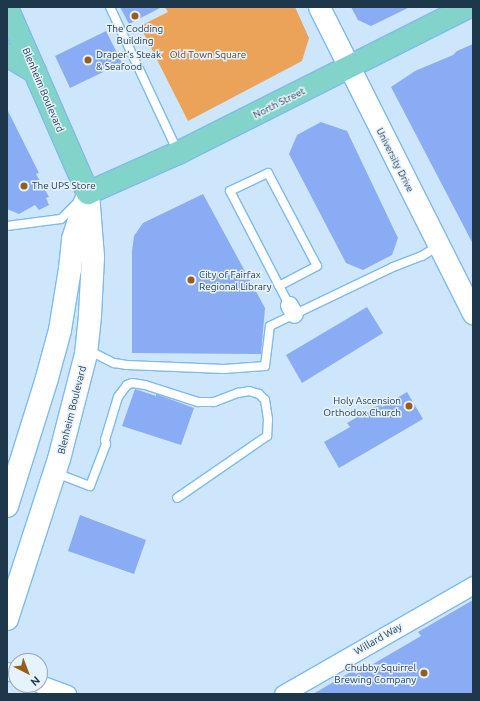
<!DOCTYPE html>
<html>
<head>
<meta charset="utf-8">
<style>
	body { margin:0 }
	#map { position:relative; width:480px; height:701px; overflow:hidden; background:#cee6fb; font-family:Ubuntu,sans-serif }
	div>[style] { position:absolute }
	.green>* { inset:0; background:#eba259 }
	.building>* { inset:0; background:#89acf4 }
	.roads { filter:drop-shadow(1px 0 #7ebbec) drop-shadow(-1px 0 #7ebbec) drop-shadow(0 1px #7ebbec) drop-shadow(0 -1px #7ebbec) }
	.service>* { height:8px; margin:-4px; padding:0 4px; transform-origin:4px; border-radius:4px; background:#fff }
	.minor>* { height:17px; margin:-8.5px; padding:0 8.5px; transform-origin:8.5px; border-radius:8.5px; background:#fff }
	.tertiary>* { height:21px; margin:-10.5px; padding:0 10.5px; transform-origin:10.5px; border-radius:10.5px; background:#fff }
	.secondary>* { height:22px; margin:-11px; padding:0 11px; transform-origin:11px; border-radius:11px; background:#fff }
	.primary>* { height:22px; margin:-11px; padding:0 11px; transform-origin:11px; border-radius:11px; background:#82d4cb }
	.dots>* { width:11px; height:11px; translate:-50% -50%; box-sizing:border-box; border:2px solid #e6f2fc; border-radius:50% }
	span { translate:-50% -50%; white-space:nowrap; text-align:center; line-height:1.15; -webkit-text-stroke:3px #e6f2fc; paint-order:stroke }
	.poi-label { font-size:10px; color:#1e374b }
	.left { translate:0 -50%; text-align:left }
	.right { translate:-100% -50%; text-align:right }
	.park-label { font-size:10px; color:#674422 }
	.street-label { font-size:10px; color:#1e374b }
	.frame { position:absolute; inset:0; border:8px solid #1e374b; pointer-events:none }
	.north { position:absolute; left:8px; top:653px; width:40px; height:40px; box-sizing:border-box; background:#e6f2fc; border:1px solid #96a7b5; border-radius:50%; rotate:138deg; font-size:11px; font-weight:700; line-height:16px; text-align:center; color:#1e374b }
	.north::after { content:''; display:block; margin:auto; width:14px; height:18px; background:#975d1c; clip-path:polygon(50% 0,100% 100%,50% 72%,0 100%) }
</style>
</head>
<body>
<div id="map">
	<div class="green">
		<i style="clip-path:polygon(165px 7px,295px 7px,309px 38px,302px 61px,188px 121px,140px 26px,168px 12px)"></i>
	</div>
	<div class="building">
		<i style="clip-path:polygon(120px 7px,162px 7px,129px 24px)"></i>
		<i style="clip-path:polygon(351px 7px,410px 7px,371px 26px,358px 20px)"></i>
		<i style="clip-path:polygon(106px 31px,122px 63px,70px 88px,55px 56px)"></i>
		<i style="clip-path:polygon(473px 44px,473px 244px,391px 87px,415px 71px,453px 55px,457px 51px)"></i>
		<i style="clip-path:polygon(7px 109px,39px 173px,36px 174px,49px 197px,46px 198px,49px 205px,39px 210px,35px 205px,19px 214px,7px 209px)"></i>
		<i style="clip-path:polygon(321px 122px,347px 131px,398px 238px,392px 255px,363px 270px,346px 263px,289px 154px,297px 135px)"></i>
		<i style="clip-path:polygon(203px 194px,265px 308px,261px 354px,132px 353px,132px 251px,134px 236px,143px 223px)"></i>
		<i style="clip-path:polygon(367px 307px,383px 333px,302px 383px,286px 355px)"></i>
		<i style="clip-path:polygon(135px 389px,156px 396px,156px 394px,194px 408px,181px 445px,122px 426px)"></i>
		<i style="clip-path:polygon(407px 392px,423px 419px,339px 468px,324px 442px,350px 427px,347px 423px,380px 404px,382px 407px)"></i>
		<i style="clip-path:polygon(80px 515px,146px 540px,134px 574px,68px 551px)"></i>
		<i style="clip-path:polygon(473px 600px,473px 694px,313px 694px,354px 670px,356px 674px,421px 636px,418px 632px)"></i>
	</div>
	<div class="roads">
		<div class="service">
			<i style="left:110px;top:7px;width:160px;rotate:64.9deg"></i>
			<i style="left:7px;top:226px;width:54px;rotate:-7.4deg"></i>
			<i style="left:61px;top:219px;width:24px;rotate:-45deg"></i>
			<i style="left:279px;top:286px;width:43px;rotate:-27.8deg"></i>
			<i style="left:317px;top:266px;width:105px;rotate:-117.8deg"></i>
			<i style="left:268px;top:173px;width:42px;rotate:154.7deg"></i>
			<i style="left:230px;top:191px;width:128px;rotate:62.6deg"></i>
			<i style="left:88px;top:350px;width:29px;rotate:27deg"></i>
			<i style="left:114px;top:363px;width:13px;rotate:9deg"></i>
			<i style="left:127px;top:365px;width:97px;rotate:2.4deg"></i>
			<i style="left:224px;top:369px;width:41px;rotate:-4.2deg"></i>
			<i style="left:265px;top:366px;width:40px;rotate:-82.9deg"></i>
			<i style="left:270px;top:326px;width:136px;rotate:-25.6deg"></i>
			<i style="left:393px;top:267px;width:31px;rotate:-21deg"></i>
			<i style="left:422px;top:256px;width:19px;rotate:-32deg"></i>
			<i style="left:56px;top:473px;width:36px;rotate:21deg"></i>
			<i style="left:90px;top:486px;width:45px;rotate:-69.1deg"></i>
			<i style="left:106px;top:444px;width:4px;rotate:-104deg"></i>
			<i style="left:105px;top:440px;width:45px;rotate:-73.2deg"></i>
			<i style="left:118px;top:397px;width:15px;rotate:-53deg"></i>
			<i style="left:127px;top:385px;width:5px;rotate:-22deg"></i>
			<i style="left:132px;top:383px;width:13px;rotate:9deg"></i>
			<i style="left:145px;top:385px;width:56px;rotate:17.8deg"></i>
			<i style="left:198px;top:402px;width:16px"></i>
			<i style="left:214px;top:402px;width:26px;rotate:-21deg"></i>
			<i style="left:238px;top:393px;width:11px;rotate:-10deg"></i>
			<i style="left:249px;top:391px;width:10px;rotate:17deg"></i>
			<i style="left:259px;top:394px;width:8px;rotate:45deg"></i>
			<i style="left:265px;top:400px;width:19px;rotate:81deg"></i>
			<i style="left:268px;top:419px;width:17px;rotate:93deg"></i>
			<i style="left:267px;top:436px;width:109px;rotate:145.4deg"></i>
		</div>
		<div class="minor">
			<i style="left:289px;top:305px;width:10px;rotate:61deg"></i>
			<i style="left:7px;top:671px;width:9px;rotate:18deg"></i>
			<i style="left:40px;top:684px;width:29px;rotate:20deg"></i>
			<i style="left:283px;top:694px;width:219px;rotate:-29.8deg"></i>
		</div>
		<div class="tertiary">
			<i style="left:319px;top:7px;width:343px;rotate:63.3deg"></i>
		</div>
		<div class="secondary">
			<i style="left:7px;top:506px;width:134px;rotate:-72.6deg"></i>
			<i style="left:47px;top:378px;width:50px;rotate:-74.8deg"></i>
			<i style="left:60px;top:330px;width:62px;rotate:-80.7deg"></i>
			<i style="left:70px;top:269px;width:30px;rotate:-84deg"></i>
			<i style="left:73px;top:239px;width:39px;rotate:-72deg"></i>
			<i style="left:7px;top:619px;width:168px;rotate:-72deg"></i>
			<i style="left:59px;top:459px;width:108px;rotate:-75.6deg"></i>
			<i style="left:86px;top:354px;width:39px;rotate:-84deg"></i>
			<i style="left:90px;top:315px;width:58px;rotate:-87deg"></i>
			<i style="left:93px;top:257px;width:64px;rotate:-94.5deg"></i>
		</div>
		<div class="primary">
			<i style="left:7px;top:8px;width:202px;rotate:66.4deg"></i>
			<i style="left:88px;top:193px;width:98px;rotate:-24deg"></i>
			<i style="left:178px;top:153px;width:325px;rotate:-26.7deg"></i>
			<i style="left:7px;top:55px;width:33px;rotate:31deg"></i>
		</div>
	</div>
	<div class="dots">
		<i style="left:135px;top:16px;background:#975d1c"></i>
		<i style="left:88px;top:60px;background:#975d1c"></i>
		<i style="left:24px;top:186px;background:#975d1c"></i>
		<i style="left:191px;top:280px;background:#975d1c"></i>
		<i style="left:409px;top:406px;background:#975d1c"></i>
		<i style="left:424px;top:673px;background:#975d1c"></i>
	</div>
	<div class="poi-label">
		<span style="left:135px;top:34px">The Codding<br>Building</span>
		<span class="left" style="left:96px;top:60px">Draper’s Steak<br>&amp; Seafood</span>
		<span class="left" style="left:32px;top:186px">The UPS Store</span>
		<span class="left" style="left:199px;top:280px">City of Fairfax<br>Regional Library</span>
		<span class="right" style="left:401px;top:406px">Holy Ascension<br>Orthodox Church</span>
		<span class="right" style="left:416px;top:673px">Chubby Squirrel<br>Brewing Company</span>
	</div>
	<div class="park-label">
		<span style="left:208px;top:55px">Old Town Square</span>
	</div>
	<div class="street-label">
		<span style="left:43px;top:90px;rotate:67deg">Blenheim Boulevard</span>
		<span style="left:279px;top:103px;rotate:-27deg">North Street</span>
		<span style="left:395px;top:160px;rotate:63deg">University Drive</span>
		<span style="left:72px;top:410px;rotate:-76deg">Blenheim Boulevard</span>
		<span style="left:378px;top:639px;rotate:-30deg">Willard Way</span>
	</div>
	<div class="frame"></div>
	<div class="north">N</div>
</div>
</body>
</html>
